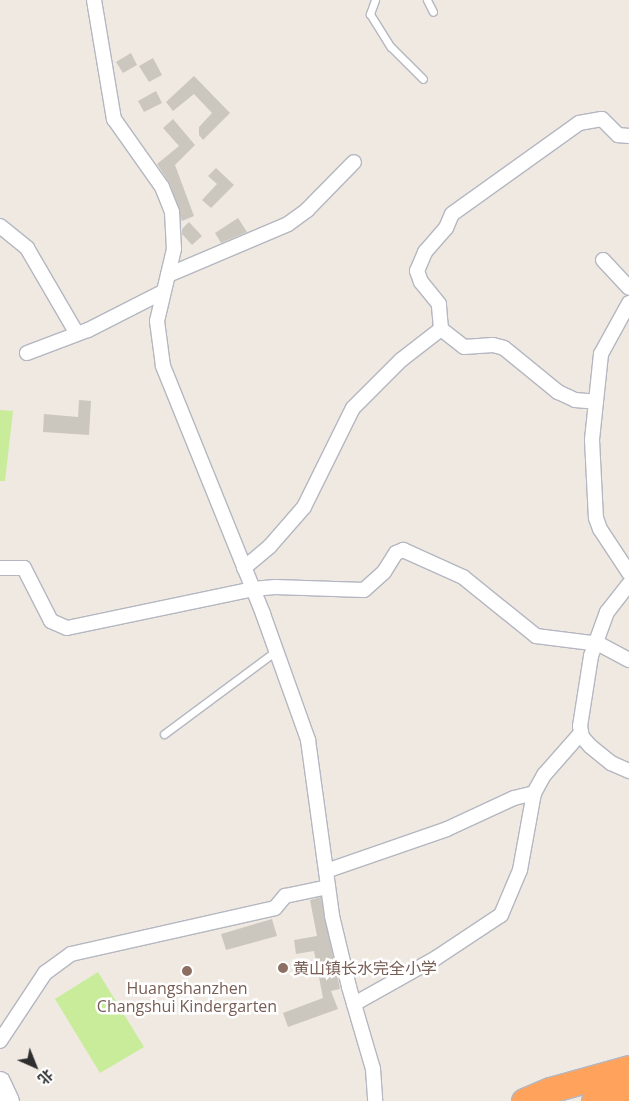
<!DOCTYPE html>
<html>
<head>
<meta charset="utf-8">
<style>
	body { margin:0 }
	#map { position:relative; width:629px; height:1101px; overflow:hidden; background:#efe9e1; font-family:"Open Sans","Noto Sans SC",sans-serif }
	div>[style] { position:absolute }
	.pitch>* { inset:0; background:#c9ec9a }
	.building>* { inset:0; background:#cbc7bf }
	.roads { filter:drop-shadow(1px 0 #b4b7c1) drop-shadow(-1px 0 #b4b7c1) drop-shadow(0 1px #b4b7c1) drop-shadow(0 -1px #b4b7c1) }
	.lane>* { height:7px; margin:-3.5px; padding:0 3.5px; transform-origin:3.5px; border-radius:3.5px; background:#fff }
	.street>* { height:14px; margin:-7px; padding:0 7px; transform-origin:7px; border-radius:7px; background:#fff }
	.secondary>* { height:20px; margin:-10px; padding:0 10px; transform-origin:10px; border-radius:10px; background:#fff }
	.highway>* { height:25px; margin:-12.5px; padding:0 12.5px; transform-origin:12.5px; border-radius:12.5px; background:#ffa35c }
	.dots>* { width:14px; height:14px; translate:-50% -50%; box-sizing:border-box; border:2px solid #fff; border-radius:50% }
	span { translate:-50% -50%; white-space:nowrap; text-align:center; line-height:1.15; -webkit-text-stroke:5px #fff; paint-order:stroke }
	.education-label { font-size:16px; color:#785e54 }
	.left { translate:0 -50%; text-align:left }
	.north { position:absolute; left:10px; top:1041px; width:50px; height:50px; -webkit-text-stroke:4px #fff; paint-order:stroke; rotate:136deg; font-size:14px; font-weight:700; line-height:20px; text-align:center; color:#2e2e2e }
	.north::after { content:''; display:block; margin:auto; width:18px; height:22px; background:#2e2e2e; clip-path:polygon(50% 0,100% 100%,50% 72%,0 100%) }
</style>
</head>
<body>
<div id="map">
	<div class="pitch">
		<i style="clip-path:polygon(0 410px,13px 411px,5px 481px,0 481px)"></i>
		<i style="clip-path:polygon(98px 972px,144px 1047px,100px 1073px,55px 999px)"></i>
	</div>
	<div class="building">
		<i style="clip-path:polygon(131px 53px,137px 65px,123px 73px,116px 62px)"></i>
		<i style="clip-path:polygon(153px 58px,162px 75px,149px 82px,139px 66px)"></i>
		<i style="clip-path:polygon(194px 76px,230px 113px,203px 140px,199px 135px,199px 127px,212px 113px,194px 94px,173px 111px,166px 102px)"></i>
		<i style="clip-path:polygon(156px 91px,162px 103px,144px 112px,138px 101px)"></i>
		<i style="clip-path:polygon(173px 119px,195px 145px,175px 165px,194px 216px,182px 221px,170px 184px,157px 164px,179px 146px,163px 128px)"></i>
		<i style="clip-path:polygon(216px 168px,234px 185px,211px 208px,202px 200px,217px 184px,208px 176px)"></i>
		<i style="clip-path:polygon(238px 218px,247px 232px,221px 243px,215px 233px)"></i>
		<i style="clip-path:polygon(189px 222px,202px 236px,192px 245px,182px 234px,182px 229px)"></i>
		<i style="clip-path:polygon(79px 400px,91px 401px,89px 435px,43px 432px,44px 414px,78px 417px)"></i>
		<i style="clip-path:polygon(321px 897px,340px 989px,331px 991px,338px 1009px,288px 1027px,283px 1013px,323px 998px,314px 951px,296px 954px,294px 940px,317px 936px,310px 900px)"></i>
		<i style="clip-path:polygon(272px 919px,277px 936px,226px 950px,221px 934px)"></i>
	</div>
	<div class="roads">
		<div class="lane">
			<i style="left:375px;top:0;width:15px;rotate:110deg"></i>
			<i style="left:370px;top:14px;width:39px;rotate:58deg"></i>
			<i style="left:391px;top:47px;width:45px;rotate:45deg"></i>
			<i style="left:427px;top:0;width:13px;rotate:63deg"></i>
			<i style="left:164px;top:734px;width:141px;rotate:-36.6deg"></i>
		</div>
		<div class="street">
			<i style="left:94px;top:0;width:121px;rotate:80.5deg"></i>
			<i style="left:114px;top:119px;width:83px;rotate:54.8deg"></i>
			<i style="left:162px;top:187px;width:27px;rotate:68deg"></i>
			<i style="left:172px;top:212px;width:37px;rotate:87deg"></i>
			<i style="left:174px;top:249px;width:74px;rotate:103.3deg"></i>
			<i style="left:157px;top:321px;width:45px;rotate:82.4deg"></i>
			<i style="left:163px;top:366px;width:267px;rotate:68deg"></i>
			<i style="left:263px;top:614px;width:134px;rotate:70.3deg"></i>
			<i style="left:308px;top:740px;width:178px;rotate:82.2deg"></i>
			<i style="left:332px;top:916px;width:73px;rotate:76.5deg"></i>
			<i style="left:349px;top:987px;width:85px;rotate:73.7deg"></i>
			<i style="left:373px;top:1069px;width:32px;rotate:86deg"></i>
			<i style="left:0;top:226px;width:35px;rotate:39deg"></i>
			<i style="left:27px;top:248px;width:99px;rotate:59.8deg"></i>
			<i style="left:603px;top:260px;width:38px;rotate:47deg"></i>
			<i style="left:168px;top:275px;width:130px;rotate:-23deg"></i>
			<i style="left:288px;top:224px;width:24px;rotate:-36deg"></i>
			<i style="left:307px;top:210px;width:67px;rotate:-45.6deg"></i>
			<i style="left:629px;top:303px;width:58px;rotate:118.8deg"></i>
			<i style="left:601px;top:354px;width:86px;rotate:96deg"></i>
			<i style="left:592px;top:440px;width:78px;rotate:87.1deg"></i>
			<i style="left:596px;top:518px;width:12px;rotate:70deg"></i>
			<i style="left:600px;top:529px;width:53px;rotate:56.6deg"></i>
			<i style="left:441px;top:329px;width:29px;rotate:38deg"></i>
			<i style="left:464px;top:347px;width:29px;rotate:-4deg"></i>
			<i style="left:493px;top:345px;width:11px;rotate:15deg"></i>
			<i style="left:504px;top:348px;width:70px;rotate:39.2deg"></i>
			<i style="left:558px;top:392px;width:19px;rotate:25deg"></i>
			<i style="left:575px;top:400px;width:21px;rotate:5deg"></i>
			<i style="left:27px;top:353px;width:65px;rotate:-20.7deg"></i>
			<i style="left:88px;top:330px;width:84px;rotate:-26.9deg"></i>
			<i style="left:0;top:568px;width:24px"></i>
			<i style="left:24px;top:568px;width:59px;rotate:63deg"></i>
			<i style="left:51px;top:621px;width:17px;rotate:24deg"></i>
			<i style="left:67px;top:628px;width:190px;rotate:-11.8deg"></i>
			<i style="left:253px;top:589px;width:22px;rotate:-5deg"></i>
			<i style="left:275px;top:587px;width:89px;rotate:1.9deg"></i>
			<i style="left:364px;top:590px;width:27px;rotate:-42deg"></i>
			<i style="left:384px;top:572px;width:22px;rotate:-58deg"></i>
			<i style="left:396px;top:553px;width:8px;rotate:-23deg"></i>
			<i style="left:403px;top:550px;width:66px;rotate:24.2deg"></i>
			<i style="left:463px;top:577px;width:94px;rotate:38.9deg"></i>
			<i style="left:536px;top:636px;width:64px;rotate:7.2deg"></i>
			<i style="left:599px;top:644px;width:34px;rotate:28deg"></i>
			<i style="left:244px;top:568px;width:34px;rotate:-40deg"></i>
			<i style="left:270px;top:546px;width:52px;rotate:-48.9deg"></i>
			<i style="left:304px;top:507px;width:110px;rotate:-63.7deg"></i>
			<i style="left:353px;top:408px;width:68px;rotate:-45deg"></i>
			<i style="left:401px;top:360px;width:51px;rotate:-37.8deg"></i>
			<i style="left:441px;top:329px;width:25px;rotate:-95deg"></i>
			<i style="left:439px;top:304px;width:28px;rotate:-129deg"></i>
			<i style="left:421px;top:282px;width:12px;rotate:-110deg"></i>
			<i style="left:417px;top:271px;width:21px;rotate:-67deg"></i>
			<i style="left:425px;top:252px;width:32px;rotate:-49deg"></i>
			<i style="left:446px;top:228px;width:15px;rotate:-67deg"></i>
			<i style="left:452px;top:214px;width:156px;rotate:-35.6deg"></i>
			<i style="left:579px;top:123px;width:23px;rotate:-10deg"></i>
			<i style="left:602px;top:119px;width:23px;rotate:45deg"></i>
			<i style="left:618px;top:135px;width:11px;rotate:5deg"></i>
			<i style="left:629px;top:584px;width:36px;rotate:128deg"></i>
			<i style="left:607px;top:612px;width:47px;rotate:110deg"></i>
			<i style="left:591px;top:656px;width:71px;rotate:98.9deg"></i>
			<i style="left:580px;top:726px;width:11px;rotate:80deg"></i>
			<i style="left:582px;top:737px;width:12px;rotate:48deg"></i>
			<i style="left:590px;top:746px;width:27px;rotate:39deg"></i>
			<i style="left:611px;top:763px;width:20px;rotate:24deg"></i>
			<i style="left:326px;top:871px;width:128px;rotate:-19.1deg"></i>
			<i style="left:447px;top:829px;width:74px;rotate:-24.8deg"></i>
			<i style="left:514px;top:798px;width:21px;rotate:-14deg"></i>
			<i style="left:354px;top:1004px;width:94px;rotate:-29.3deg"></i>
			<i style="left:436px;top:958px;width:78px;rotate:-33.5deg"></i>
			<i style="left:501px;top:915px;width:49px;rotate:-67.1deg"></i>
			<i style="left:520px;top:870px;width:78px;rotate:-79.7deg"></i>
			<i style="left:534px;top:793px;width:21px;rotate:-61deg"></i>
			<i style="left:544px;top:775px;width:56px;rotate:-48.6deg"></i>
			<i style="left:0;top:1041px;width:82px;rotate:-56.5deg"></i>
			<i style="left:45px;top:973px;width:32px;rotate:-36deg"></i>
			<i style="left:71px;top:954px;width:209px;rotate:-12.7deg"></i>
			<i style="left:275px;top:908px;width:16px;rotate:-50deg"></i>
			<i style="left:285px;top:896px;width:44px;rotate:-11.8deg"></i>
		</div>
		<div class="secondary">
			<i style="left:0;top:1082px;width:21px;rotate:65deg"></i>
		</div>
		<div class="highway">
			<i style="left:524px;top:1101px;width:28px;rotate:-23deg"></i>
			<i style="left:550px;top:1090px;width:82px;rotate:-15.6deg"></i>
			<i style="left:594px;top:1101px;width:36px;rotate:-14deg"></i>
		</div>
	</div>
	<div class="dots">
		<i style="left:283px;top:968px;background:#8d6e63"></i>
		<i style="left:187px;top:971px;background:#8d6e63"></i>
	</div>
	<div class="education-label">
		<span class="left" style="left:293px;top:968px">黄山镇长水完全小学</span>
		<span style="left:187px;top:997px">Huangshanzhen<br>Changshui Kindergarten</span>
	</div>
	<div class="north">北</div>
</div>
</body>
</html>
